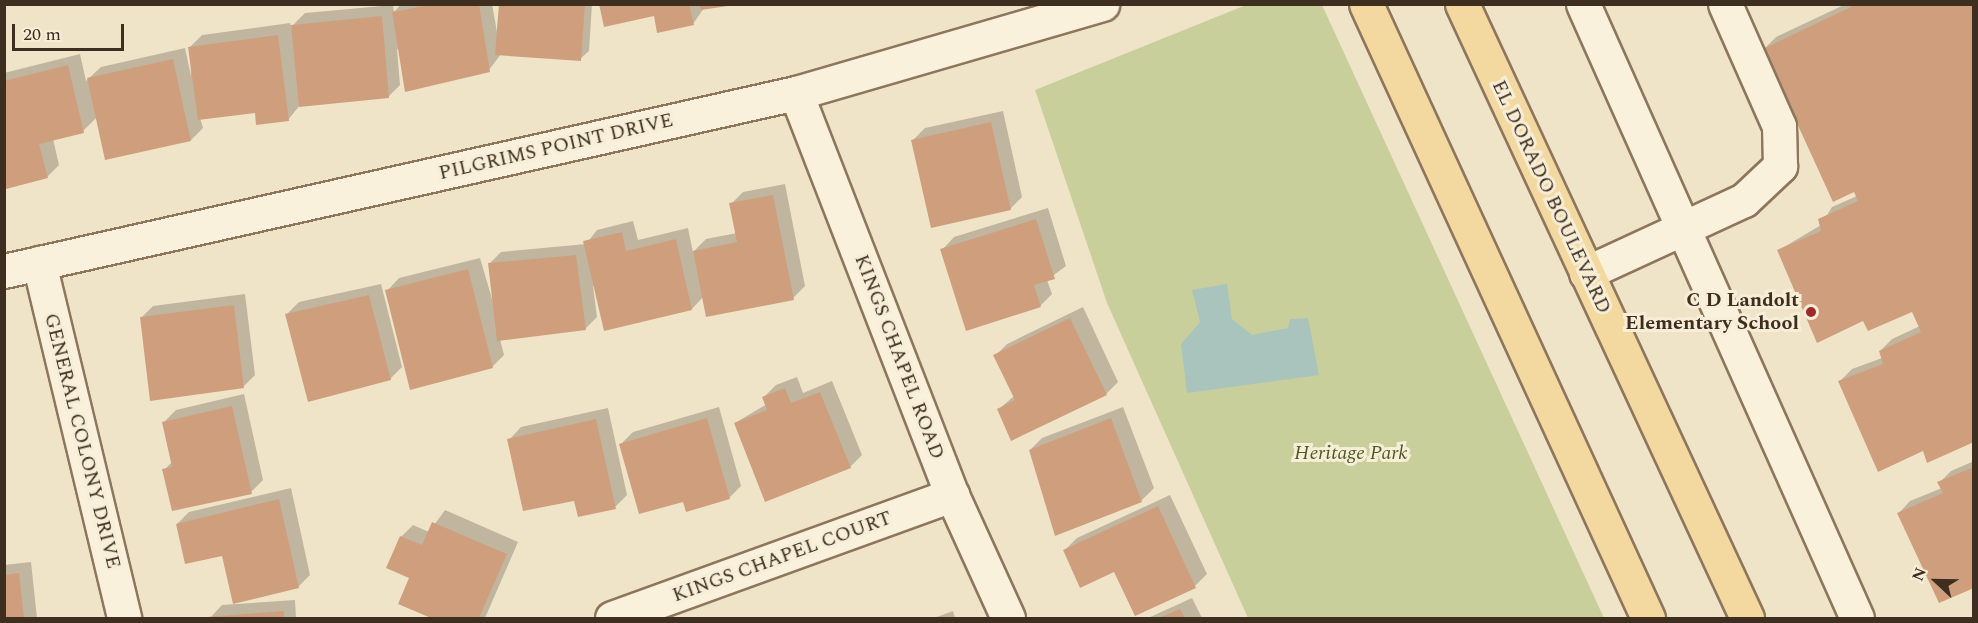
<!DOCTYPE html>
<html>
<head>
<meta charset="utf-8">
<style>
	body { margin:0 }
	#map { position:relative; width:1978px; height:623px; overflow:hidden; background:#f0e4c8; font-family:Spectral,serif }
	div>[style] { position:absolute }
	.green>* { inset:0; background:#c9cf9b }
	.water>* { inset:0; background:#a9c4bc }
	.shadow>* { inset:0; background:#0003 }
	.building>* { inset:0; background:#cf9f7d }
	.roads { filter:drop-shadow(2px 0 #8d765c) drop-shadow(-2px 0 #8d765c) drop-shadow(0 2px #8d765c) drop-shadow(0 -2px #8d765c) }
	.minor>* { height:33px; margin:-16.5px; padding:0 16.5px; transform-origin:16.5px; border-radius:16.5px; background:#faf1dc }
	.major>* { height:33px; margin:-16.5px; padding:0 16.5px; transform-origin:16.5px; border-radius:16.5px; background:#f3d9a0 }
	.dots>* { width:16px; height:16px; translate:-50% -50%; box-sizing:border-box; border:3px solid #f7eed8; border-radius:50% }
	span { translate:-50% -50%; white-space:nowrap; text-align:center; line-height:1.15; -webkit-text-stroke:6px #f7eed8; paint-order:stroke }
	.street-label { font-size:20px; color:#3d2e20 }
	.poi-label { font-size:20px; color:#3d2e20; font-weight:700 }
	.right { translate:-100% -50%; text-align:right }
	.park-label { font-size:20px; color:#4d5a26; font-style:italic }
	.frame { position:absolute; inset:0; border:6px solid #3d2e20; pointer-events:none }
	.north { position:absolute; left:1906px; top:551px; width:60px; height:60px; -webkit-text-stroke:4px #f7eed8; paint-order:stroke; rotate:292deg; font-size:16px; font-weight:700; line-height:24px; text-align:center; color:#3d2e20 }
	.north::after { content:''; display:block; margin:auto; width:21px; height:27px; background:#3d2e20; clip-path:polygon(50% 0,100% 100%,50% 72%,0 100%) }
	.scale { position:absolute; left:12px; top:24px; width:112px; height:27px; box-sizing:border-box; border:3px solid #3d2e20; border-top:0; padding-left:8px; font-size:18px; line-height:21px; white-space:nowrap; color:#3d2e20; -webkit-text-stroke:4px #f7eed8; paint-order:stroke }
</style>
</head>
<body>
<div id="map">
	<div class="green">
		<i style="clip-path:polygon(1246px 5px,1322px 5px,1604px 618px,1248px 618px,1107px 303px,1035px 90px)"></i>
	</div>
	<div class="water">
		<i style="clip-path:polygon(1227px 284px,1232px 319px,1252px 335px,1288px 328px,1290px 319px,1308px 318px,1319px 375px,1187px 393px,1181px 344px,1200px 322px,1192px 290px)"></i>
	</div>
	<div class="shadow">
		<i style="clip-path:polygon(401px 4px,492px 4px,497px 32px,500px 4px,592px 4px,589px 51px,580px 59px,501px 54px,489px 70px,397px 49px,400px 85px,388px 97px,300px 105px,288px 120px,256px 111px,200px 118px,203px 128px,191px 140px,97px 117px,83px 131px,53px 139px,59px 165px,47px 177px,7px 187px,4px 73px,80px 54px,86px 81px,101px 67px,185px 48px,191px 76px,190px 47px,202px 35px,290px 23px,294px 35px,293px 25px,305px 13px,393px 5px,394px 12px)"></i>
		<i style="clip-path:polygon(601px 4px,726px 4px,704px 8px,693px 24px)"></i>
		<i style="clip-path:polygon(1846px 4px,1974px 4px,1974px 442px,1924px 449px,1840px 381px,1852px 369px,1882px 358px,1880px 351px,1892px 339px,1920px 326px,1912px 310px,1864px 319px,1779px 250px,1821px 225px,1832px 207px,1857px 196px,1764px 49px,1776px 37px)"></i>
		<i style="clip-path:polygon(1003px 111px,1022px 197px,1010px 209px,913px 140px,925px 128px)"></i>
		<i style="clip-path:polygon(785px 184px,805px 286px,793px 298px,703px 297px,692px 309px,593px 286px,597px 317px,585px 329px,500px 339px,504px 355px,492px 367px,387px 291px,399px 278px,480px 258px,495px 309px,489px 264px,501px 252px,586px 244px,597px 230px,633px 221px,638px 240px,688px 228px,693px 252px,706px 239px,737px 233px,731px 204px,743px 192px)"></i>
		<i style="clip-path:polygon(1048px 208px,1066px 266px,1047px 280px,1052px 294px,1040px 306px,942px 250px,954px 237px)"></i>
		<i style="clip-path:polygon(381px 284px,402px 367px,390px 379px,287px 314px,299px 302px)"></i>
		<i style="clip-path:polygon(245px 294px,255px 375px,243px 387px,141px 318px,153px 306px)"></i>
		<i style="clip-path:polygon(1083px 307px,1118px 382px,1106px 394px,998px 410px,1014px 396px,995px 356px,1007px 344px)"></i>
		<i style="clip-path:polygon(797px 377px,803px 393px,832px 381px,862px 455px,850px 467px,735px 423px,767px 404px,764px 397px,776px 385px)"></i>
		<i style="clip-path:polygon(244px 394px,263px 480px,251px 492px,164px 470px,173px 461px,164px 422px,176px 410px)"></i>
		<i style="clip-path:polygon(719px 407px,741px 486px,729px 498px,684px 500px,621px 444px,633px 432px)"></i>
		<i style="clip-path:polygon(1123px 407px,1154px 488px,1142px 500px,1055px 534px,1030px 450px,1042px 438px)"></i>
		<i style="clip-path:polygon(608px 408px,627px 495px,615px 507px,509px 440px,521px 427px)"></i>
		<i style="clip-path:polygon(1974px 461px,1974px 587px,1899px 513px,1910px 501px,1942px 488px,1939px 483px,1951px 471px)"></i>
		<i style="clip-path:polygon(291px 488px,310px 575px,298px 587px,223px 554px,177px 524px,189px 512px)"></i>
		<i style="clip-path:polygon(1170px 495px,1207px 574px,1195px 586px,1115px 570px,1065px 550px,1077px 538px)"></i>
		<i style="clip-path:polygon(445px 510px,518px 542px,485px 618px,434px 618px,400px 604px,411px 578px,401px 537px,413px 525px,429px 532px)"></i>
		<i style="clip-path:polygon(31px 562px,37px 618px,4px 618px,4px 565px)"></i>
		<i style="clip-path:polygon(1192px 598px,1202px 618px,1148px 618px)"></i>
		<i style="clip-path:polygon(295px 600px,296px 618px,210px 618px,222px 605px)"></i>
		<i style="clip-path:polygon(953px 611px,955px 618px,934px 618px)"></i>
	</div>
	<div class="building">
		<i style="clip-path:polygon(435px 4px,479px 4px,490px 72px,405px 92px,392px 12px)"></i>
		<i style="clip-path:polygon(499px 4px,585px 4px,581px 61px,495px 55px)"></i>
		<i style="clip-path:polygon(599px 4px,689px 4px,694px 25px,657px 33px,654px 16px,604px 27px)"></i>
		<i style="clip-path:polygon(1857px 4px,1974px 4px,1974px 442px,1927px 463px,1923px 451px,1878px 472px,1838px 381px,1883px 364px,1879px 351px,1921px 332px,1912px 312px,1868px 331px,1863px 321px,1817px 343px,1777px 250px,1821px 231px,1818px 219px,1858px 201px,1854px 192px,1833px 202px,1763px 49px)"></i>
		<i style="clip-path:polygon(700px 5px,728px 5px,728px 6px,701px 10px)"></i>
		<i style="clip-path:polygon(382px 16px,389px 98px,299px 107px,291px 25px)"></i>
		<i style="clip-path:polygon(278px 35px,289px 121px,256px 125px,255px 113px,198px 120px,188px 47px)"></i>
		<i style="clip-path:polygon(173px 59px,191px 141px,105px 160px,87px 78px)"></i>
		<i style="clip-path:polygon(68px 65px,84px 133px,39px 144px,48px 178px,6px 189px,4px 81px)"></i>
		<i style="clip-path:polygon(991px 122px,1011px 210px,931px 228px,911px 140px)"></i>
		<i style="clip-path:polygon(773px 195px,794px 300px,706px 317px,693px 251px,737px 242px,729px 203px)"></i>
		<i style="clip-path:polygon(1036px 219px,1055px 279px,1034px 285px,1041px 307px,966px 331px,940px 249px)"></i>
		<i style="clip-path:polygon(622px 232px,626px 251px,676px 239px,692px 310px,604px 331px,583px 241px)"></i>
		<i style="clip-path:polygon(576px 255px,586px 330px,497px 341px,488px 263px)"></i>
		<i style="clip-path:polygon(468px 269px,493px 368px,410px 390px,385px 290px)"></i>
		<i style="clip-path:polygon(369px 295px,391px 380px,308px 402px,285px 314px)"></i>
		<i style="clip-path:polygon(234px 305px,244px 388px,150px 401px,140px 317px)"></i>
		<i style="clip-path:polygon(1070px 318px,1107px 395px,1011px 441px,997px 409px,1015px 400px,993px 355px)"></i>
		<i style="clip-path:polygon(785px 388px,791px 403px,820px 392px,851px 468px,765px 502px,734px 423px,767px 410px,762px 397px)"></i>
		<i style="clip-path:polygon(232px 406px,252px 494px,172px 511px,162px 469px,172px 467px,162px 422px)"></i>
		<i style="clip-path:polygon(707px 418px,730px 499px,686px 512px,683px 502px,639px 514px,619px 444px)"></i>
		<i style="clip-path:polygon(1111px 418px,1142px 502px,1055px 536px,1029px 450px)"></i>
		<i style="clip-path:polygon(596px 419px,616px 509px,578px 517px,574px 501px,523px 511px,507px 439px)"></i>
		<i style="clip-path:polygon(1974px 467px,1974px 588px,1939px 603px,1897px 513px,1943px 493px,1937px 482px)"></i>
		<i style="clip-path:polygon(279px 499px,299px 588px,233px 604px,222px 556px,185px 564px,176px 524px)"></i>
		<i style="clip-path:polygon(1158px 506px,1196px 588px,1135px 616px,1114px 572px,1080px 588px,1063px 550px)"></i>
		<i style="clip-path:polygon(432px 522px,507px 554px,479px 618px,431px 618px,398px 604px,409px 578px,386px 568px,400px 536px,422px 545px)"></i>
		<i style="clip-path:polygon(19px 573px,24px 618px,5px 618px,5px 575px)"></i>
		<i style="clip-path:polygon(1180px 609px,1185px 618px,1159px 618px)"></i>
		<i style="clip-path:polygon(284px 611px,284px 618px,208px 618px,207px 617px)"></i>
	</div>
	<div class="roads">
		<div class="minor">
			<i style="left:1583px;top:4px;width:672px;rotate:65.95deg"></i>
			<i style="left:796px;top:93px;width:431px;rotate:68.8deg"></i>
			<i style="left:952px;top:495px;width:135px;rotate:65.5deg"></i>
			<i style="left:39px;top:263px;width:365px;rotate:76.5deg"></i>
			<i style="left:4px;top:271px;width:812px;rotate:-12.67deg"></i>
			<i style="left:796px;top:93px;width:319px;rotate:-16.2deg"></i>
			<i style="left:1586px;top:273px;width:174px;rotate:-24.8deg"></i>
			<i style="left:1744px;top:200px;width:50px;rotate:-43.4deg"></i>
			<i style="left:1780px;top:166px;width:40px;rotate:-91.4deg"></i>
			<i style="left:1779px;top:126px;width:133px;rotate:-113.9deg"></i>
			<i style="left:612px;top:618px;width:362px;rotate:-19.9deg"></i>
		</div>
		<div class="major">
			<i style="left:1366px;top:4px;width:676px;rotate:65.33deg"></i>
			<i style="left:1462px;top:4px;width:677px;rotate:65.1deg"></i>
		</div>
	</div>
	<div class="dots">
		<i style="left:1811px;top:312px;background:#9e2a2b"></i>
	</div>
	<div class="street-label">
		<span style="left:556px;top:147px;rotate:-13deg">PILGRIMS POINT DRIVE</span>
		<span style="left:1551px;top:197px;rotate:65deg">EL DORADO BOULEVARD</span>
		<span style="left:899px;top:357px;rotate:69deg">KINGS CHAPEL ROAD</span>
		<span style="left:82px;top:441px;rotate:76deg">GENERAL COLONY DRIVE</span>
		<span style="left:782px;top:557px;rotate:-20deg">KINGS CHAPEL COURT</span>
	</div>
	<div class="poi-label">
		<span class="right" style="left:1799px;top:312px">C D Landolt<br>Elementary School</span>
	</div>
	<div class="park-label">
		<span style="left:1351px;top:453px">Heritage Park</span>
	</div>
	<div class="frame"></div>
	<div class="north">N</div>
	<div class="scale">20 m</div>
</div>
</body>
</html>
